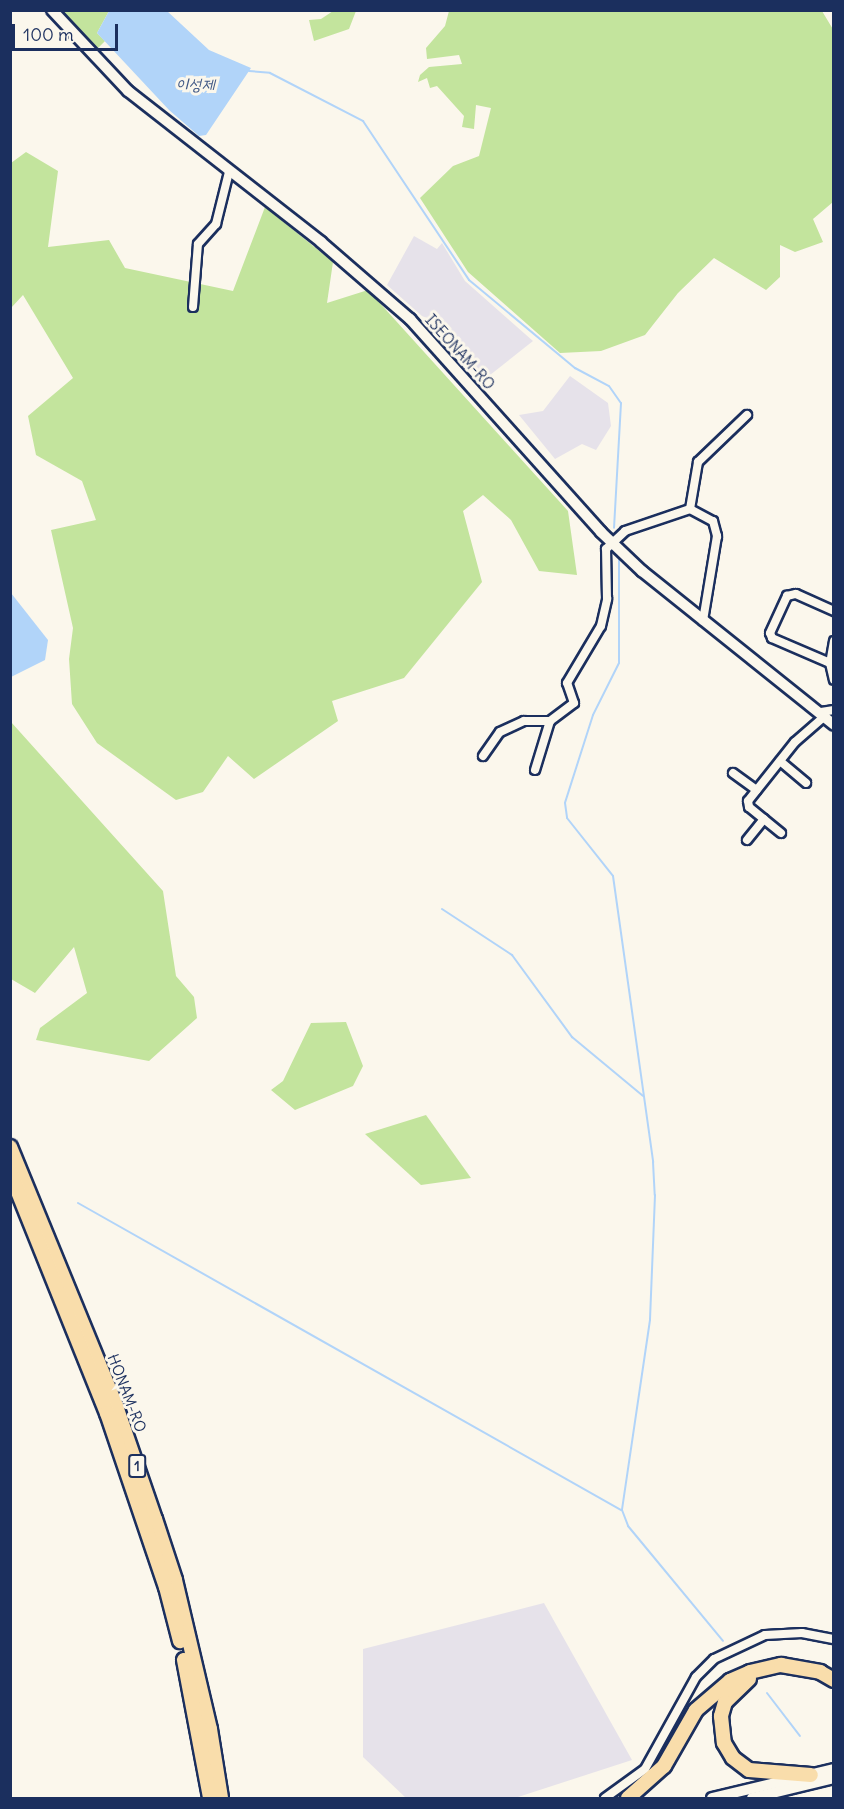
<!DOCTYPE html>
<html>
<head>
<meta charset="utf-8">
<style>
	body { margin:0 }
	#map { position:relative; width:844px; height:1809px; overflow:hidden; background:#fbf7ec; font-family:Delius,"Poor Story",sans-serif }
	div>[style] { position:absolute }
	.built>* { inset:0; background:#e6e2ea }
	.green>* { inset:0; background:#c3e49d }
	.water>* { inset:0; background:#b1d4f9 }
	.stream>* { height:2px; margin:-1px; padding:0 1px; transform-origin:1px; border-radius:1px; background:#b1d4f9 }
	.roads { filter:drop-shadow(2px 0 #1b2f5e) drop-shadow(-2px 0 #1b2f5e) drop-shadow(0 2px #1b2f5e) drop-shadow(0 -2px #1b2f5e) }
	.street>* { height:8px; margin:-4px; padding:0 4px; transform-origin:4px; border-radius:4px; background:#fbf7ec }
	.secondary>* { height:10px; margin:-5px; padding:0 5px; transform-origin:5px; border-radius:5px; background:#fbf7ec }
	.highway>* { height:14px; margin:-7px; padding:0 7px; transform-origin:7px; border-radius:7px; background:#f9ddab }
	span { translate:-50% -50%; white-space:nowrap; text-align:center; line-height:1.15; -webkit-text-stroke:6px #fbf7ec; paint-order:stroke }
	.shield-label span { padding:2px 4px; background:#fbf7ec; border:2px solid; border-radius:4px; -webkit-text-stroke-width:0 }
	.shield-label { font-size:14px; color:#1b2f5e; font-weight:700 }
	.street-label { font-size:15px; color:#1b2f5e }
	.water-label { font-size:16px; color:#405885; font-style:italic }
	.frame { position:absolute; inset:0; border:12px solid #1b2f5e; pointer-events:none }
	.scale { position:absolute; left:12px; top:24px; width:106px; height:27px; box-sizing:border-box; border:3px solid #1b2f5e; border-top:0; padding-left:8px; font-size:18px; line-height:21px; white-space:nowrap; color:#1b2f5e; -webkit-text-stroke:4px #fbf7ec; paint-order:stroke }
</style>
</head>
<body>
<div id="map">
	<div class="built">
		<i style="clip-path:polygon(414px 236px,437px 249px,442px 243px,465px 281px,533px 341px,485px 379px,439px 324px,422px 316px,387px 285px)"></i>
		<i style="clip-path:polygon(570px 376px,608px 403px,611px 426px,596px 450px,582px 444px,555px 459px,519px 415px,543px 411px)"></i>
		<i style="clip-path:polygon(544px 1603px,632px 1760px,515px 1798px,406px 1798px,363px 1757px,363px 1649px)"></i>
	</div>
	<div class="green">
		<i style="clip-path:polygon(60px 11px,109px 11px,97px 33px,105px 41px,95px 51px)"></i>
		<i style="clip-path:polygon(333px 11px,356px 11px,349px 29px,314px 41px,309px 20px,321px 19px)"></i>
		<i style="clip-path:polygon(449px 11px,822px 11px,834px 31px,833px 202px,813px 219px,823px 242px,795px 252px,780px 245px,780px 277px,766px 290px,714px 258px,678px 293px,645px 335px,601px 351px,560px 353px,468px 272px,420px 198px,453px 166px,479px 156px,491px 108px,476px 105px,474px 129px,462px 127px,464px 116px,437px 86px,430px 88px,427px 78px,418px 82px,420px 75px,429px 67px,462px 64px,459px 55px,427px 59px,426px 48px,445px 26px)"></i>
		<i style="clip-path:polygon(26px 152px,58px 171px,48px 247px,109px 240px,125px 268px,233px 291px,265px 207px,333px 262px,327px 303px,368px 290px,568px 511px,577px 575px,539px 571px,511px 520px,483px 495px,463px 511px,482px 582px,404px 678px,332px 701px,338px 721px,254px 779px,228px 756px,203px 792px,176px 800px,97px 743px,72px 704px,69px 659px,73px 628px,51px 530px,96px 520px,82px 481px,36px 455px,28px 416px,73px 378px,23px 295px,11px 308px,11px 163px)"></i>
		<i style="clip-path:polygon(11px 722px,163px 891px,176px 976px,194px 997px,197px 1018px,149px 1061px,36px 1040px,40px 1028px,87px 993px,74px 947px,35px 993px,11px 979px)"></i>
		<i style="clip-path:polygon(346px 1022px,363px 1066px,353px 1086px,295px 1110px,271px 1090px,283px 1081px,311px 1023px)"></i>
		<i style="clip-path:polygon(426px 1115px,471px 1178px,421px 1185px,365px 1134px)"></i>
	</div>
	<div class="water">
		<i style="clip-path:polygon(109px 11px,167px 11px,209px 50px,251px 68px,206px 135px,199px 136px,169px 110px,97px 33px)"></i>
		<i style="clip-path:polygon(11px 593px,48px 640px,45px 660px,11px 677px)"></i>
	</div>
	<div class="stream">
		<i style="left:249px;top:71px;width:21px;rotate:5deg"></i>
		<i style="left:270px;top:73px;width:105px;rotate:27.3deg"></i>
		<i style="left:363px;top:121px;width:191px;rotate:56.3deg"></i>
		<i style="left:469px;top:280px;width:138px;rotate:39.7deg"></i>
		<i style="left:575px;top:368px;width:38px;rotate:28deg"></i>
		<i style="left:609px;top:386px;width:21px;rotate:55deg"></i>
		<i style="left:621px;top:403px;width:125px;rotate:93.2deg"></i>
		<i style="left:619px;top:558px;width:105px;rotate:90deg"></i>
		<i style="left:619px;top:663px;width:58px;rotate:116.6deg"></i>
		<i style="left:593px;top:715px;width:92px;rotate:107.7deg"></i>
		<i style="left:565px;top:803px;width:15px;rotate:82deg"></i>
		<i style="left:567px;top:818px;width:74px;rotate:51.6deg"></i>
		<i style="left:613px;top:876px;width:289px;rotate:82deg"></i>
		<i style="left:653px;top:1162px;width:33px;rotate:87deg"></i>
		<i style="left:655px;top:1195px;width:125px;rotate:92.3deg"></i>
		<i style="left:650px;top:1320px;width:192px;rotate:98.4deg"></i>
		<i style="left:622px;top:1510px;width:17px;rotate:69deg"></i>
		<i style="left:628px;top:1526px;width:149px;rotate:50.4deg"></i>
		<i style="left:442px;top:909px;width:84px;rotate:33.3deg"></i>
		<i style="left:512px;top:955px;width:102px;rotate:53.8deg"></i>
		<i style="left:572px;top:1037px;width:92px;rotate:39.7deg"></i>
		<i style="left:78px;top:1203px;width:624px;rotate:29.48deg"></i>
		<i style="left:767px;top:1693px;width:54px;rotate:52.5deg"></i>
	</div>
	<div class="roads">
		<div class="street">
			<i style="left:193px;top:307px;width:63px;rotate:-85.5deg"></i>
			<i style="left:198px;top:244px;width:27px;rotate:-48deg"></i>
			<i style="left:216px;top:224px;width:54px;rotate:-76deg"></i>
			<i style="left:690px;top:509px;width:48px;rotate:-80.3deg"></i>
			<i style="left:698px;top:462px;width:68px;rotate:-43.8deg"></i>
			<i style="left:834px;top:641px;width:22px;rotate:100deg"></i>
			<i style="left:830px;top:663px;width:17px;rotate:77deg"></i>
			<i style="left:830px;top:663px;width:63px;rotate:-156.7deg"></i>
			<i style="left:772px;top:638px;width:5px;rotate:-112deg"></i>
			<i style="left:770px;top:633px;width:41px;rotate:-65.3deg"></i>
			<i style="left:787px;top:596px;width:9px;rotate:-13deg"></i>
			<i style="left:796px;top:594px;width:42px;rotate:24.1deg"></i>
			<i style="left:821px;top:712px;width:13px;rotate:-9deg"></i>
			<i style="left:483px;top:756px;width:29px;rotate:-55deg"></i>
			<i style="left:500px;top:732px;width:26px;rotate:-25deg"></i>
			<i style="left:524px;top:721px;width:26px"></i>
			<i style="left:550px;top:721px;width:30px;rotate:-37deg"></i>
			<i style="left:574px;top:703px;width:21px;rotate:-109deg"></i>
			<i style="left:567px;top:683px;width:66px;rotate:-59.2deg"></i>
			<i style="left:601px;top:626px;width:28px;rotate:-77deg"></i>
			<i style="left:607px;top:599px;width:50px;rotate:-91.1deg"></i>
			<i style="left:606px;top:549px;width:26px;rotate:-43deg"></i>
			<i style="left:625px;top:531px;width:69px;rotate:-18.7deg"></i>
			<i style="left:690px;top:509px;width:26px;rotate:28deg"></i>
			<i style="left:713px;top:521px;width:16px;rotate:75deg"></i>
			<i style="left:717px;top:536px;width:86px;rotate:99.4deg"></i>
			<i style="left:780px;top:761px;width:34px;rotate:40deg"></i>
			<i style="left:535px;top:770px;width:51px;rotate:-73deg"></i>
			<i style="left:733px;top:773px;width:29px;rotate:36deg"></i>
			<i style="left:781px;top:833px;width:41px;rotate:-140.9deg"></i>
			<i style="left:749px;top:807px;width:6px;rotate:-99deg"></i>
			<i style="left:748px;top:801px;width:75px;rotate:-51.5deg"></i>
			<i style="left:795px;top:742px;width:40px;rotate:-41deg"></i>
			<i style="left:747px;top:840px;width:27px;rotate:-51deg"></i>
			<i style="left:605px;top:1798px;width:49px;rotate:-35.9deg"></i>
			<i style="left:645px;top:1769px;width:105px;rotate:-61deg"></i>
			<i style="left:696px;top:1677px;width:25px;rotate:-45deg"></i>
			<i style="left:714px;top:1659px;width:56px;rotate:-25.2deg"></i>
			<i style="left:765px;top:1635px;width:37px;rotate:-3deg"></i>
			<i style="left:802px;top:1633px;width:33px;rotate:11deg"></i>
		</div>
		<div class="secondary">
			<i style="left:52px;top:10px;width:111px;rotate:46.8deg"></i>
			<i style="left:128px;top:91px;width:245px;rotate:38deg"></i>
			<i style="left:321px;top:242px;width:118px;rotate:40.9deg"></i>
			<i style="left:410px;top:319px;width:286px;rotate:48.1deg"></i>
			<i style="left:601px;top:532px;width:57px;rotate:43.6deg"></i>
			<i style="left:642px;top:571px;width:246px;rotate:38.7deg"></i>
			<i style="left:712px;top:1798px;width:125px;rotate:-13.4deg"></i>
			<i style="left:752px;top:1798px;width:84px;rotate:-13.7deg"></i>
		</div>
		<div class="highway">
			<i style="left:10px;top:1147px;width:280px;rotate:67.7deg"></i>
			<i style="left:116px;top:1406px;width:120px;rotate:71deg"></i>
			<i style="left:155px;top:1519px;width:64px;rotate:71.8deg"></i>
			<i style="left:175px;top:1580px;width:153px;rotate:76.8deg"></i>
			<i style="left:210px;top:1729px;width:70px;rotate:80.9deg"></i>
			<i style="left:10px;top:1172px;width:260px;rotate:68.1deg"></i>
			<i style="left:107px;top:1413px;width:184px;rotate:71.3deg"></i>
			<i style="left:166px;top:1587px;width:56px;rotate:75.5deg"></i>
			<i style="left:184px;top:1660px;width:140px;rotate:79.3deg"></i>
			<i style="left:749px;top:1679px;width:33px;rotate:136deg"></i>
			<i style="left:725px;top:1702px;width:15px;rotate:106deg"></i>
			<i style="left:721px;top:1716px;width:27px;rotate:84deg"></i>
			<i style="left:724px;top:1743px;width:17px;rotate:59deg"></i>
			<i style="left:733px;top:1758px;width:20px;rotate:37deg"></i>
			<i style="left:749px;top:1770px;width:62px;rotate:4.6deg"></i>
			<i style="left:628px;top:1798px;width:48px;rotate:-41.6deg"></i>
			<i style="left:664px;top:1766px;width:64px;rotate:-60.3deg"></i>
			<i style="left:696px;top:1710px;width:45px;rotate:-40.5deg"></i>
			<i style="left:730px;top:1681px;width:22px;rotate:-24deg"></i>
			<i style="left:750px;top:1672px;width:32px;rotate:-13deg"></i>
			<i style="left:781px;top:1665px;width:40px;rotate:10deg"></i>
			<i style="left:820px;top:1672px;width:16px;rotate:30deg"></i>
		</div>
	</div>
	<div class="shield-label">
		<span style="left:137px;top:1466px">1</span>
	</div>
	<div class="street-label">
		<span style="left:460px;top:352px;rotate:48deg">ISEONAM-RO</span>
		<span style="left:127px;top:1393px;rotate:69deg">HONAM-RO</span>
	</div>
	<div class="water-label">
		<span style="left:195px;top:84px">이성제</span>
	</div>
	<div class="frame"></div>
	<div class="scale">100 m</div>
</div>
</body>
</html>
